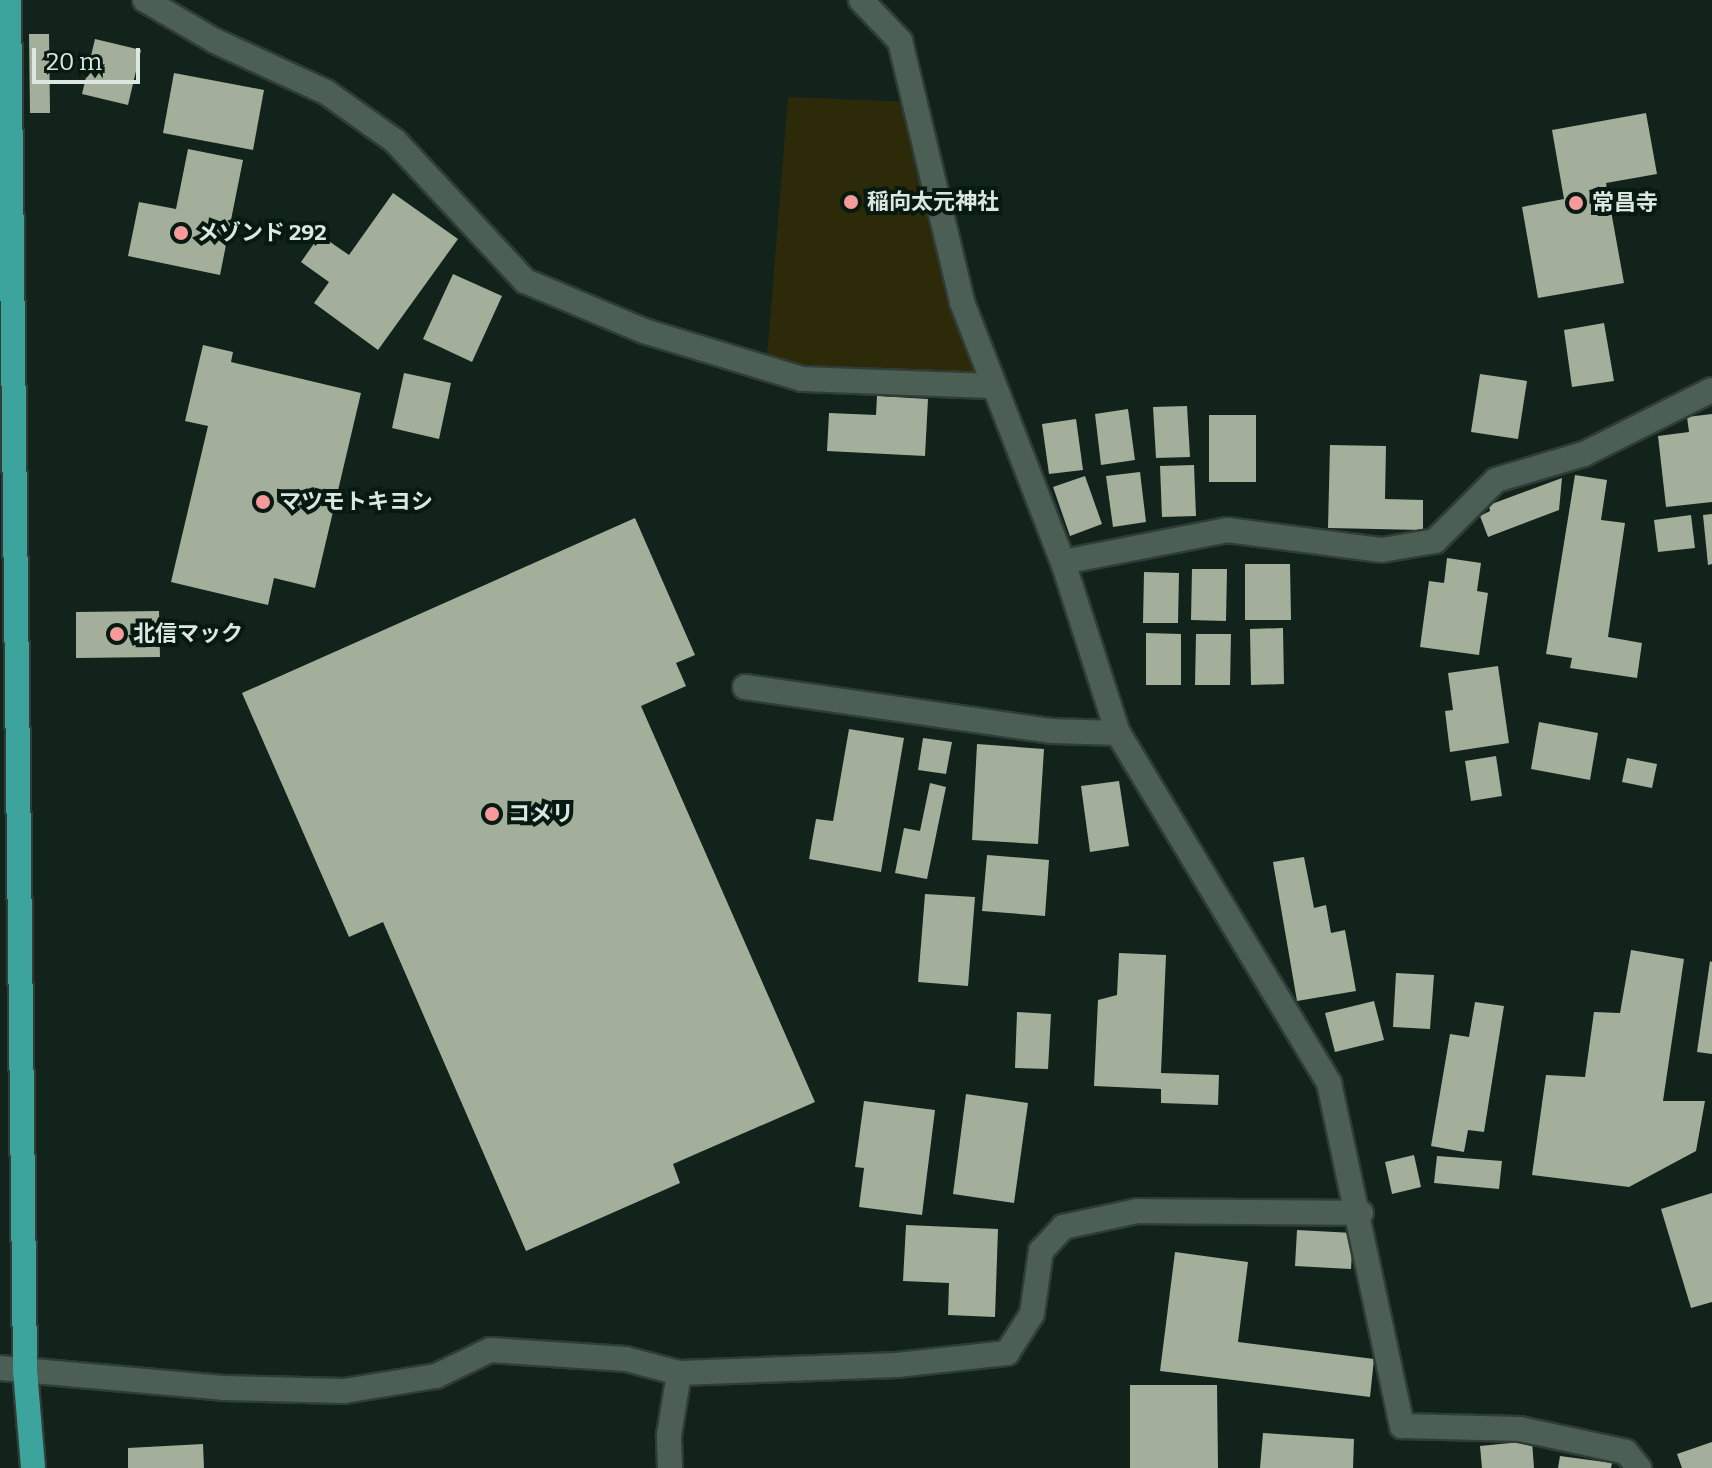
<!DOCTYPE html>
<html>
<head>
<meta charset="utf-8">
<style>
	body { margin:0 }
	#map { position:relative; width:1712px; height:1468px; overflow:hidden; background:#11231a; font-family:Bitter,"Noto Sans JP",serif }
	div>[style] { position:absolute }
	.green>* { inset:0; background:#2d2a0a }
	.building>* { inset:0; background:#a3af9b }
	.roads { filter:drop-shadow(2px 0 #303c35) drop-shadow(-2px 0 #303c35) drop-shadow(0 2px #303c35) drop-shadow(0 -2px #303c35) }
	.minor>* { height:24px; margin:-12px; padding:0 12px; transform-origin:12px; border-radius:12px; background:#4b5f54 }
	.highway>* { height:24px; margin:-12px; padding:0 12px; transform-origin:12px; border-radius:12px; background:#3da49d }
	.dots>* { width:22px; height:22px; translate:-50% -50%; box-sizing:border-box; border:4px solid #071a11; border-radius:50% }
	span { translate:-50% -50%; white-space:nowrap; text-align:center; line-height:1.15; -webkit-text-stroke:8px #071a11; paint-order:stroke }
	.poi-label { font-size:22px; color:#dce7e1; font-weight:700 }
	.left { translate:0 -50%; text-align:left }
	.scale { position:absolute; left:32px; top:48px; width:108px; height:36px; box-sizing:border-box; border:4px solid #dce7e1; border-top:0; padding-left:10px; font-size:24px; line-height:28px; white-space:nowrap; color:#dce7e1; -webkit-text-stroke:6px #071a11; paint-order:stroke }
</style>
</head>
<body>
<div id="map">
	<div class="green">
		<i style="clip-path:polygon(788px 97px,914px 102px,990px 386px,766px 370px)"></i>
	</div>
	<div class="building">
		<i style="clip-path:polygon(29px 34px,49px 34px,50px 113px,30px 113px)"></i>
		<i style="clip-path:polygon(95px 39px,141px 50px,128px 105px,82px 94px)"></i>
		<i style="clip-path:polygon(174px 73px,264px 90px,253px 150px,163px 133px)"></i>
		<i style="clip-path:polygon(1646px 113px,1657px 174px,1606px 183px,1624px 283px,1538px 298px,1522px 207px,1564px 199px,1552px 130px)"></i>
		<i style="clip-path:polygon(188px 149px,243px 160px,220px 275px,128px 256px,139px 202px,176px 209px)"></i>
		<i style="clip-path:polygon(393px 193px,458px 239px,378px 350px,314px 303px,329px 282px,301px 262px,320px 235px,349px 255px)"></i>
		<i style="clip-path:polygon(453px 274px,502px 296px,472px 362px,423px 339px)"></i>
		<i style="clip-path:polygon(1604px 323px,1614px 381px,1572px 387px,1564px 330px)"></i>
		<i style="clip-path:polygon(203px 345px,233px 352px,231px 362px,361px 393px,315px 588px,274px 578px,268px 605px,171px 582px,208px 426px,185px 421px)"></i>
		<i style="clip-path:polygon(404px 373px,451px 383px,439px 439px,392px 428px)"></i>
		<i style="clip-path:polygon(1480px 374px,1527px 381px,1518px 439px,1471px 432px)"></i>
		<i style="clip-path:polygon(877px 396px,928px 399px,925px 456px,827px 451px,829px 413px,876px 415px)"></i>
		<i style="clip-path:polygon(1187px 406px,1190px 457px,1156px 458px,1153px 407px)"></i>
		<i style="clip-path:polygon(1128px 409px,1135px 460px,1101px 465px,1095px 414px)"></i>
		<i style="clip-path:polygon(1712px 414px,1712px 502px,1666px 507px,1658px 436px,1689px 432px,1687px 417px)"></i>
		<i style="clip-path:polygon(1209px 415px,1256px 415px,1256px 482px,1209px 482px)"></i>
		<i style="clip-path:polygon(1076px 419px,1083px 470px,1049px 474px,1042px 424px)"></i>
		<i style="clip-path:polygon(1330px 445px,1386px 446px,1385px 499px,1423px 500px,1423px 530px,1328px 528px)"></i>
		<i style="clip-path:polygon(1194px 465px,1196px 516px,1162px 517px,1160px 466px)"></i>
		<i style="clip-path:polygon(1140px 472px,1146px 522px,1113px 527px,1106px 476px)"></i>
		<i style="clip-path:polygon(1575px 475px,1607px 480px,1601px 520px,1625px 523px,1608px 637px,1642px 643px,1637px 678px,1570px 668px,1572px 658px,1546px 654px)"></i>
		<i style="clip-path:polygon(1085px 476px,1102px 524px,1070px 536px,1053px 487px)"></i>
		<i style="clip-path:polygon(1562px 478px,1559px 510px,1488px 537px,1480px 516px,1490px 511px,1489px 505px)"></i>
		<i style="clip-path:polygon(1712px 514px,1712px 564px,1708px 565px,1703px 515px)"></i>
		<i style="clip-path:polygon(1691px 515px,1695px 548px,1658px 552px,1654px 520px)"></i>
		<i style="clip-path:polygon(635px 518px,695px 655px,676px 663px,686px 686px,641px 706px,815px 1102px,673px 1164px,680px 1183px,526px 1251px,383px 922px,349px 937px,242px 693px)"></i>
		<i style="clip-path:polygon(1447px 558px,1481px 563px,1477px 591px,1488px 593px,1479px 655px,1420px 647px,1429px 581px,1444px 583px)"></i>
		<i style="clip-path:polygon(1245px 564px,1290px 564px,1291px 620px,1245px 620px)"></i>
		<i style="clip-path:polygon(1192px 569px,1227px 569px,1226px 621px,1191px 620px)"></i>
		<i style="clip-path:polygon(1144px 572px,1179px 573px,1178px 623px,1143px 623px)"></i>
		<i style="clip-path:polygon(159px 611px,160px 657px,76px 658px,76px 612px)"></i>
		<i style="clip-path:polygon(1283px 628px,1284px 684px,1251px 685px,1250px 629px)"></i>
		<i style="clip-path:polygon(1146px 633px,1181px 634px,1181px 685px,1146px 685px)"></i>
		<i style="clip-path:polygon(1196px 634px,1231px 634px,1230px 685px,1195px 685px)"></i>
		<i style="clip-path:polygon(1498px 666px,1509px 743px,1450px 752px,1445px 711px,1453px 710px,1448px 673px)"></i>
		<i style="clip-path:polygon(1539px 722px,1598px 733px,1590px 780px,1531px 769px)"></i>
		<i style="clip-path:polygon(849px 729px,904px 738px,881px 872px,809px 859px,816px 819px,833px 821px)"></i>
		<i style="clip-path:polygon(923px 738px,952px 742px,946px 774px,918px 770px)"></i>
		<i style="clip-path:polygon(977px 744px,1044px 749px,1038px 844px,972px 840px)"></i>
		<i style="clip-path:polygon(1496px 756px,1502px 796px,1471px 801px,1465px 761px)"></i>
		<i style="clip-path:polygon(1627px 758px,1657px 764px,1652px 788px,1622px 782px)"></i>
		<i style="clip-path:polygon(1119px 781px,1129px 846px,1090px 852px,1081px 786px)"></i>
		<i style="clip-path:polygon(930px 783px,946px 787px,927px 879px,895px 873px,904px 828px,920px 831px)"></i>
		<i style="clip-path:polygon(987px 855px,1049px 860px,1045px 916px,982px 911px)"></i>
		<i style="clip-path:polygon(1304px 857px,1314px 908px,1326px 905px,1331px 933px,1345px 930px,1356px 991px,1297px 1001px,1273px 862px)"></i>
		<i style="clip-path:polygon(925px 894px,975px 897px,968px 986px,918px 982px)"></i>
		<i style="clip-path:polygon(1631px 950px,1684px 959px,1663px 1101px,1705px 1101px,1696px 1151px,1629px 1187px,1532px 1175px,1546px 1075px,1585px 1077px,1594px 1012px,1620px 1013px)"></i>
		<i style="clip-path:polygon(1119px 953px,1166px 955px,1161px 1073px,1219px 1075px,1218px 1105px,1161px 1103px,1161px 1089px,1094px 1086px,1098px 1000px,1117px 995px)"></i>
		<i style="clip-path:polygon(1710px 961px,1712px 962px,1712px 1054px,1697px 1052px)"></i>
		<i style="clip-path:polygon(1396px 973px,1434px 975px,1430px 1029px,1393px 1027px)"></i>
		<i style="clip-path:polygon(1374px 1001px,1384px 1040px,1335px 1052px,1325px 1013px)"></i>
		<i style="clip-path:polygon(1475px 1002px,1504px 1006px,1484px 1132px,1468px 1130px,1464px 1152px,1431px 1146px,1450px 1034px,1469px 1037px)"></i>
		<i style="clip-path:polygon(1017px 1012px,1051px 1014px,1048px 1069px,1015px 1068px)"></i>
		<i style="clip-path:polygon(966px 1094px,1028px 1103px,1014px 1203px,953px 1194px)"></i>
		<i style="clip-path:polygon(864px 1101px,935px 1110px,922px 1215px,859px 1207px,864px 1168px,855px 1167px)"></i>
		<i style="clip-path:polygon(1414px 1155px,1421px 1187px,1392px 1194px,1385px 1162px)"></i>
		<i style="clip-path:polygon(1437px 1156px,1502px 1161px,1499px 1189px,1434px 1183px)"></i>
		<i style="clip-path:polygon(1712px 1193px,1712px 1302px,1691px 1308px,1661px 1209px)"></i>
		<i style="clip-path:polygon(906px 1225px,998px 1229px,995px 1317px,948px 1315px,949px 1283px,903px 1281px)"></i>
		<i style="clip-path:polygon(1297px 1230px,1353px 1233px,1351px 1269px,1295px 1266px)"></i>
		<i style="clip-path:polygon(1175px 1252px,1248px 1262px,1238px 1342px,1374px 1359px,1370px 1397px,1160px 1371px)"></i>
		<i style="clip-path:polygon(1130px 1385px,1217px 1385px,1218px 1468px,1130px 1468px)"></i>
		<i style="clip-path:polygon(1263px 1433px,1354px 1439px,1353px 1468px,1260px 1468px)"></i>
		<i style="clip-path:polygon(1532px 1441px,1534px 1468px,1482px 1468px,1480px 1446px)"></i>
		<i style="clip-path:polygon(1712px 1442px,1712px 1468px,1682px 1468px,1677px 1454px)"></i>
		<i style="clip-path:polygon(203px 1444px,204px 1468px,128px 1468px,128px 1448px)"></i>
		<i style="clip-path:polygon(1560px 1456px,1612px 1463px,1611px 1468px,1558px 1468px)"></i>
	</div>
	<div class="roads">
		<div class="minor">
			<i style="left:145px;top:0;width:81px;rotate:30.4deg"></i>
			<i style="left:215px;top:41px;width:122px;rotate:24.7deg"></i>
			<i style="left:326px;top:92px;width:85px;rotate:35.4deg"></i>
			<i style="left:395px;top:141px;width:191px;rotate:47.1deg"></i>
			<i style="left:525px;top:281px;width:129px;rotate:22.8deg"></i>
			<i style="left:644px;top:331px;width:165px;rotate:16.9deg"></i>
			<i style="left:802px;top:379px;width:188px;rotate:2.1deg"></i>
			<i style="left:861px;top:0;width:57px;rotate:46.4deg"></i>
			<i style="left:900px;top:41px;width:268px;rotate:76.6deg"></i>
			<i style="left:962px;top:302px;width:279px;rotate:68.8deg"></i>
			<i style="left:1063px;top:562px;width:180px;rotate:72.2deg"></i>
			<i style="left:1118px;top:733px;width:409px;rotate:58.9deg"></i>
			<i style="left:1329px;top:1083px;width:351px;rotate:78deg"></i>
			<i style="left:1402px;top:1426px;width:118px;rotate:1.5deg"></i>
			<i style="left:1520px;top:1429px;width:108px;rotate:12.2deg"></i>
			<i style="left:1626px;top:1452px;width:21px;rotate:51deg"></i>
			<i style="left:1063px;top:562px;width:167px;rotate:-11deg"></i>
			<i style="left:1227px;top:530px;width:156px;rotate:7.4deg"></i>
			<i style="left:1382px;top:550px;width:54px;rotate:-9.6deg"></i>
			<i style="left:1435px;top:541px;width:86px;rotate:-45deg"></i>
			<i style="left:1496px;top:480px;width:92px;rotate:-16.5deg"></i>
			<i style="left:1584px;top:454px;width:143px;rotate:-26.6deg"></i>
			<i style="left:745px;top:687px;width:310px;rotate:8.2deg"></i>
			<i style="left:1052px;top:731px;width:66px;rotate:1.7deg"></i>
			<i style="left:0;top:1368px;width:224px;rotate:5.1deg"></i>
			<i style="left:223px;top:1388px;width:121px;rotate:1.4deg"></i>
			<i style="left:344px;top:1391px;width:93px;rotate:-9.3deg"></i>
			<i style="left:436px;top:1376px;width:60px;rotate:-25.7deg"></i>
			<i style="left:490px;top:1350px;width:136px;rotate:3.8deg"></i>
			<i style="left:626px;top:1359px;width:55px;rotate:14.8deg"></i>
			<i style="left:679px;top:1373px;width:218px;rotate:-2.1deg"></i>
			<i style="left:897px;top:1365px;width:111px;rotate:-6.2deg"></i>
			<i style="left:1007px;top:1353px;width:46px;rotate:-57.3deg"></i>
			<i style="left:1032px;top:1314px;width:64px;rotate:-81.9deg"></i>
			<i style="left:1041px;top:1251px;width:33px;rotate:-47deg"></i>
			<i style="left:1063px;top:1227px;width:76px;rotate:-12.2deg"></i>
			<i style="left:1137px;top:1211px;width:224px;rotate:0.5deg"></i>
			<i style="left:670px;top:1468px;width:33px;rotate:-92deg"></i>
			<i style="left:669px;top:1435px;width:63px;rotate:-80.8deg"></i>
		</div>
		<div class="highway">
			<i style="left:9px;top:0;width:1370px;rotate:89.33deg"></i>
			<i style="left:25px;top:1370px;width:98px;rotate:85.3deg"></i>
		</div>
	</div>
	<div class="dots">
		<i style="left:851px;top:202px;background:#f59b9c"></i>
		<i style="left:1576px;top:203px;background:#f59b9c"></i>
		<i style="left:181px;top:233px;background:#f59b9c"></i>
		<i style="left:263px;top:502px;background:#f59b9c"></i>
		<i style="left:117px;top:634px;background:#f59b9c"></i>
		<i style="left:492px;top:814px;background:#f59b9c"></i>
	</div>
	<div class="poi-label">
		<span class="left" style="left:867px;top:202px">稲向太元神社</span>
		<span class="left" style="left:1592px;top:203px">常昌寺</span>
		<span class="left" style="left:197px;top:233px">メゾンド 292</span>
		<span class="left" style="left:279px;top:502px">マツモトキヨシ</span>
		<span class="left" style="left:133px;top:634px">北信マック</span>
		<span class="left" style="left:508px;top:814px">コメリ</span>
	</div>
	<div class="scale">20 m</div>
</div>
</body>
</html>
